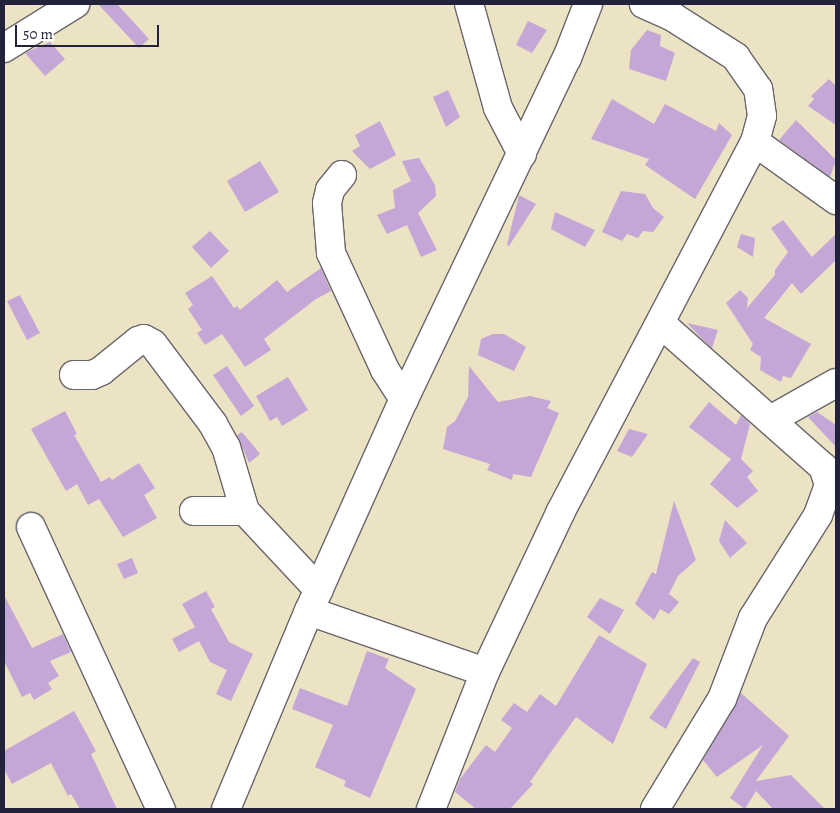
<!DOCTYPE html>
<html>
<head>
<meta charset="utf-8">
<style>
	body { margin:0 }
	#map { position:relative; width:840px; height:813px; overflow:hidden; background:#ece3c4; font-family:Alegreya,serif }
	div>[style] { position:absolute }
	.building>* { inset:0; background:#c4a7d6 }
	.roads { filter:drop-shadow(1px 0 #69666b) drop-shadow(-1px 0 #69666b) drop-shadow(0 1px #69666b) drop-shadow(0 -1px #69666b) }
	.minor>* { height:28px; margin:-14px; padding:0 14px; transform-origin:14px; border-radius:14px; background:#fff }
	span { translate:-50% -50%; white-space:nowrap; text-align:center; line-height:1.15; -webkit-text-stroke:4.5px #fff; paint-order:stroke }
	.frame { position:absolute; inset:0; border:5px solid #22223b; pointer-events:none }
	.scale { position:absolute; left:15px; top:25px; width:144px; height:22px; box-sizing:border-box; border:2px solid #22223b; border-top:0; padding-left:6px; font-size:15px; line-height:18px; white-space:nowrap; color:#22223b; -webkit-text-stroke:4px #fff; paint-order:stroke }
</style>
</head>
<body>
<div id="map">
	<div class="building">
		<i style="clip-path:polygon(98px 4px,117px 4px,149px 39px,139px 48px)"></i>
		<i style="clip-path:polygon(528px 21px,547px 30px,532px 53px,516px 45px)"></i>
		<i style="clip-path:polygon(647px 30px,661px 35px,660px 46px,675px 53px,666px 81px,629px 69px,631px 50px)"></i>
		<i style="clip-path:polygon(50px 42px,65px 59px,45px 76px,25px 53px)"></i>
		<i style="clip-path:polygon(829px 79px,836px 86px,836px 125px,808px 106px,814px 99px,811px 96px)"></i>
		<i style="clip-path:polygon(448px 90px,460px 117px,446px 127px,433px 97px)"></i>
		<i style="clip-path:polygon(612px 99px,654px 124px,665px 104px,716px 131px,719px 123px,732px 135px,695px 199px,645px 165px,649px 159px,591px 139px)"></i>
		<i style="clip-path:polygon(796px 120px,836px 160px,830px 177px,779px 140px)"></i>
		<i style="clip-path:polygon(380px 121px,396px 155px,370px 169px,352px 151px,360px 146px,355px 135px)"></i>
		<i style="clip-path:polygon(419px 158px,435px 185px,436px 196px,418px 213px,437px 250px,421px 257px,407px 225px,387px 234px,377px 215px,395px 208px,393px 190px,411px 181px,402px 161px)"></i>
		<i style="clip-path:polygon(260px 161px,279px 192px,245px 212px,227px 181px)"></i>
		<i style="clip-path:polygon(621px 191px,645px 194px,653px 208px,664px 217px,653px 232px,643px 231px,638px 238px,627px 234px,622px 241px,602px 232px)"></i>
		<i style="clip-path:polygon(519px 195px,536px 204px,509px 246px,507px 245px)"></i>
		<i style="clip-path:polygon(555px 212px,595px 230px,585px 247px,551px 229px)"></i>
		<i style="clip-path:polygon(783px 220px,812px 257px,836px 234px,836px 260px,801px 294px,792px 283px,764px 318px,811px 344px,791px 378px,783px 376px,781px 382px,760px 370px,761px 357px,750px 350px,753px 344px,726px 303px,740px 290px,748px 298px,747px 308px,775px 275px,775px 270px,788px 252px,771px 228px)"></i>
		<i style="clip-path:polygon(210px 231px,229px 251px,211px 268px,192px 247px)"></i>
		<i style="clip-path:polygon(741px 234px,755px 238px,753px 257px,737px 247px)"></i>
		<i style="clip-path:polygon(321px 268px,331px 291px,316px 299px,264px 339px,271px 350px,245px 367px,222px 334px,205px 345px,197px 333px,202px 330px,188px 309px,193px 305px,185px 293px,212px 276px,234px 308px,237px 306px,240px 310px,277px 280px,287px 292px)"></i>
		<i style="clip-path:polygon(20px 295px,40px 333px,27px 340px,7px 301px)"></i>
		<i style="clip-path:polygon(687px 323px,718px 330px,712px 348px,702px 339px)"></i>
		<i style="clip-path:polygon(493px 334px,504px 334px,526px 347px,514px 371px,478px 355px,481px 339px)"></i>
		<i style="clip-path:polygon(227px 366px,254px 406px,241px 416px,213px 375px)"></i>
		<i style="clip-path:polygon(469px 366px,498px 402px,530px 396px,551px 401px,547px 408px,559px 413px,531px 477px,513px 474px,512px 480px,487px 470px,490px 464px,443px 449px,447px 427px,455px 421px,468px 397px)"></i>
		<i style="clip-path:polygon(288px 377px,308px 410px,282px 426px,277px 417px,270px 421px,256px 396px)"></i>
		<i style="clip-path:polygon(709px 402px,736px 425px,741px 415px,750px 424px,741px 459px,753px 471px,747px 477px,758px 491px,737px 508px,710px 484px,731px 459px,689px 427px)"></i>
		<i style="clip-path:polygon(65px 411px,77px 434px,74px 435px,101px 482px,110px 477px,112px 480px,139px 463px,155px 488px,144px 495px,157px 518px,123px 537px,99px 499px,88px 505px,77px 484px,66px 491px,31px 429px)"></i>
		<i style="clip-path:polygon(817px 412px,836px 425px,836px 447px,808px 417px)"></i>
		<i style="clip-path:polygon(629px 429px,648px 434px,632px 457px,617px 451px)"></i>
		<i style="clip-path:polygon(242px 432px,260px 454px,249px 463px,237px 435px)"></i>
		<i style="clip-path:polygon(674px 501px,696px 560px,678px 576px,669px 594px,679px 602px,669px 614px,660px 609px,654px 620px,635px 604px,652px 572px,656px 574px)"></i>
		<i style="clip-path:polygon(725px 520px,747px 543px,730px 558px,719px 541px)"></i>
		<i style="clip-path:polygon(132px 558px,138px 573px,124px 579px,117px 564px)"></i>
		<i style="clip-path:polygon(206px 591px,215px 607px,211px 609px,229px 642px,253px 654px,231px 701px,216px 694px,227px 670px,210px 662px,199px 641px,179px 652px,172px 639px,195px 627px,182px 604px)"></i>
		<i style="clip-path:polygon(4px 595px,32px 648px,63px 634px,71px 652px,50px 661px,59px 676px,48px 683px,52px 689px,34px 700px,30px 693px,22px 697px,4px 661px)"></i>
		<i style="clip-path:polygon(600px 598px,624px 610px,610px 634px,587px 617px)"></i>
		<i style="clip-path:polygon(599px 635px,647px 664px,613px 744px,576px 717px,546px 759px,530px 782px,533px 784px,510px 809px,476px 809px,455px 792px,460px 779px,486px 745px,495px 752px,512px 728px,501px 720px,514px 703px,527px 712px,540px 694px,556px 706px)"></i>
		<i style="clip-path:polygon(367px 651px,389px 659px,385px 668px,416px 689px,370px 798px,344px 786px,346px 781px,315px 767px,333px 725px,292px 709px,300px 688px,347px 706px)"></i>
		<i style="clip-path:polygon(693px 658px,700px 662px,666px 729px,649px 718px)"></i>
		<i style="clip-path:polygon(741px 693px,789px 736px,756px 781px,791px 775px,825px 809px,773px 809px,756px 791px,745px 809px,730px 798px,763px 745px,717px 777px,703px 760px)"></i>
		<i style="clip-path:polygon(74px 711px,96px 751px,91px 754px,117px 809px,80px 809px,71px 794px,68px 796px,51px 763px,12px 784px,4px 769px,4px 751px)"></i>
	</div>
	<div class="roads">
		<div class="minor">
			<i style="left:469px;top:4px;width:108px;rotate:74.4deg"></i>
			<i style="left:498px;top:108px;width:52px;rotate:62.4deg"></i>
			<i style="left:4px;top:48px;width:84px;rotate:-31.8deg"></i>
			<i style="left:755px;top:142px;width:100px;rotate:35.6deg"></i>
			<i style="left:342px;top:175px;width:19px;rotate:129deg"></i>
			<i style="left:330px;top:190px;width:13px;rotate:103deg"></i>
			<i style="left:327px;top:203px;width:50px;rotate:85.4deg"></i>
			<i style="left:331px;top:253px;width:129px;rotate:65.2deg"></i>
			<i style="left:385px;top:370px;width:35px;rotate:57deg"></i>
			<i style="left:74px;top:375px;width:18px"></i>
			<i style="left:92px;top:375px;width:10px;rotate:-24deg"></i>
			<i style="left:101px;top:371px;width:48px;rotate:-39deg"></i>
			<i style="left:138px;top:341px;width:6px;rotate:-18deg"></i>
			<i style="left:144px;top:339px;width:10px;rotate:29deg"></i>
			<i style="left:153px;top:344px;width:100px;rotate:53.1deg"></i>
			<i style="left:213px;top:424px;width:26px;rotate:61deg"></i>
			<i style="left:226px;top:447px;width:67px;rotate:73.5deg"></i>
			<i style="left:245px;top:511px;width:108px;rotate:46.9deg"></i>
			<i style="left:772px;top:419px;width:73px;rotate:-29.4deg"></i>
			<i style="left:194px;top:511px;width:51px"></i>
			<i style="left:31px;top:527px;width:311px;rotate:65.3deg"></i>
			<i style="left:309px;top:611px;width:186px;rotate:19.1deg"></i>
			<i style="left:226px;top:809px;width:215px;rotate:-67.3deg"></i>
			<i style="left:309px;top:611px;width:232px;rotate:-65.9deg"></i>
			<i style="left:404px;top:399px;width:378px;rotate:-64.5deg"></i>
			<i style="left:567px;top:58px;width:58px;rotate:-68.7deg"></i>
			<i style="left:431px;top:809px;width:147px;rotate:-68.5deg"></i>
			<i style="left:485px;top:672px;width:176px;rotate:-64.7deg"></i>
			<i style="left:560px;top:513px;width:419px;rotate:-62.3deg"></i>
			<i style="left:755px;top:142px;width:27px;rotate:-75deg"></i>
			<i style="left:762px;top:116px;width:27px;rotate:-98deg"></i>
			<i style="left:758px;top:89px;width:39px;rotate:-125deg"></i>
			<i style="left:736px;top:57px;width:75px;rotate:-147.6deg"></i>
			<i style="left:673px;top:17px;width:32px;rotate:-156deg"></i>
			<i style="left:655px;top:809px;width:129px;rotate:-58.7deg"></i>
			<i style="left:722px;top:699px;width:87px;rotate:-69.1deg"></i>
			<i style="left:753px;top:618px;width:122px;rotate:-57.7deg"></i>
			<i style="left:818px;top:515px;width:32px;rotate:-70deg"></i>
			<i style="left:829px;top:485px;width:19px;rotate:-108deg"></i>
			<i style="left:823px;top:467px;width:217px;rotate:-138.5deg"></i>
		</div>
	</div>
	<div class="frame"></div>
	<div class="scale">50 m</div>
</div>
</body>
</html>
